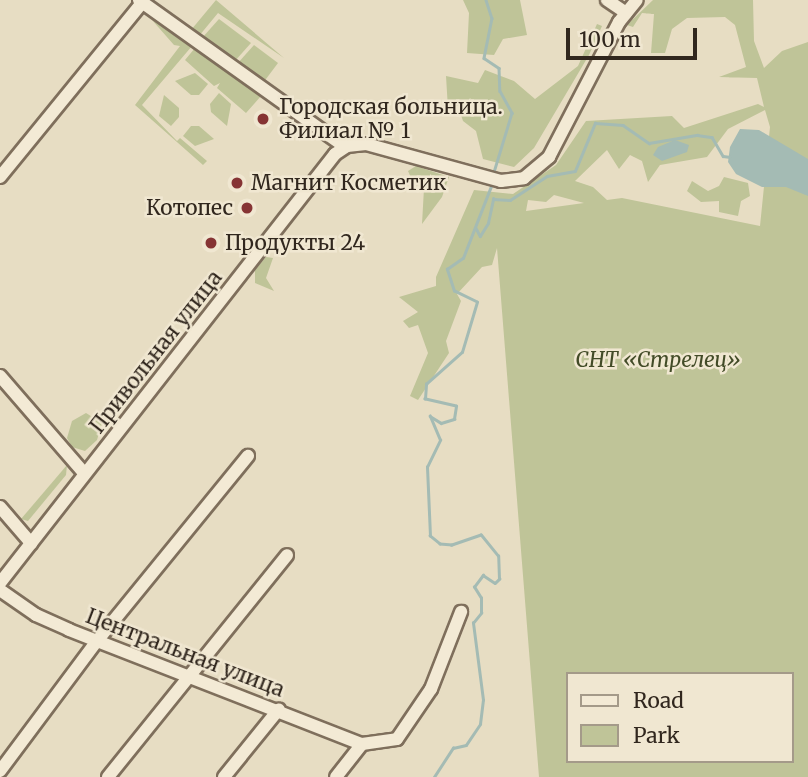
<!DOCTYPE html>
<html>
<head>
<meta charset="utf-8">
<style>
	body { margin:0 }
	#map { position:relative; width:808px; height:777px; overflow:hidden; background:#e7ddc3; font-family:Merriweather,serif }
	div>[style] { position:absolute }
	.green>* { inset:0; background:#bfc498 }
	.water>* { inset:0; background:#a4bbb4 }
	.stream>* { height:2.5px; margin:-1.25px; padding:0 1.25px; transform-origin:1.25px; border-radius:1.25px; background:#a4bbb4 }
	.roads { filter:drop-shadow(2px 0 #7f6f5c) drop-shadow(-2px 0 #7f6f5c) drop-shadow(0 2px #7f6f5c) drop-shadow(0 -2px #7f6f5c) }
	.minor>* { height:12px; margin:-6px; padding:0 6px; transform-origin:6px; border-radius:6px; background:#f3ead5 }
	.dots>* { width:19px; height:19px; translate:-50% -50%; box-sizing:border-box; border:4px solid #f0e7d1; border-radius:50% }
	span { translate:-50% -50%; white-space:nowrap; text-align:center; line-height:1.15; -webkit-text-stroke:5px #f0e7d1; paint-order:stroke }
	.poi-label { font-size:21px; color:#31271e }
	.left { translate:0 -50%; text-align:left }
	.right { translate:-100% -50%; text-align:right }
	.street-label { font-size:21px; color:#31271e }
	.park-label { font-size:21px; color:#424b27; font-style:italic }
	.legend { position:absolute; left:566px; top:672px; width:228px; height:91px; box-sizing:border-box; background:#f0e7d1; border:2px solid #a49a89; margin:0; padding:9px 12px; list-style:none; font-size:21px; color:#31271e }
	.legend li { display:flex; align-items:center; gap:14px; height:35px }
	.legend b { width:35px; border:2px solid #a49a89 }
	.scale { position:absolute; left:566px; top:28px; width:131px; height:32px; box-sizing:border-box; border:4px solid #31271e; border-top:0; padding-left:9px; font-size:21px; line-height:24px; white-space:nowrap; color:#31271e; -webkit-text-stroke:5px #f0e7d1; paint-order:stroke }
</style>
</head>
<body>
<div id="map">
	<div class="green">
		<i style="clip-path:polygon(216px 0,284px 58px,218px 13px,199px 36px,191px 30px)"></i>
		<i style="clip-path:polygon(463px 0,520px 0,527px 35px,503px 39px,494px 55px,467px 53px,469px 13px)"></i>
		<i style="clip-path:polygon(evenodd,653px 0,753px 0,754px 41px,764px 68px,782px 51px,808px 42px,808px 777px,539px 777px,497px 248px,492px 265px,482px 267px,457px 294px,461px 301px,446px 341px,449px 353px,418px 400px,410px 396px,428px 353px,418px 325px,409px 328px,403px 321px,418px 312px,399px 297px,436px 286px,436px 277px,474px 190px,513px 194px,556px 165px,586px 121px,672px 116px,684px 128px,758px 104px,764px 107px,757px 78px,719px 77px,746px 67px,735px 25px,725px 17px,687px 18px,672px 29px,665px 53px,651px 53px,654px 14px,642px 13px,633px 27px,627px 25px,653px 0,765px 110px,770px 127px,760px 226px,622px 198px,607px 200px,593px 187px,575px 181px,607px 150px,619px 169px,630px 155px,642px 161px,648px 182px,660px 165px,707px 157px,728px 129px,765px 110px,653px 0,554px 195px,584px 203px,526px 211px,528px 200px,546px 202px,554px 195px,653px 0,568px 674px,792px 674px,792px 761px,568px 761px,568px 674px)"></i>
		<i style="clip-path:polygon(219px 19px,251px 43px,234px 62px,202px 38px)"></i>
		<i style="clip-path:polygon(152px 20px,192px 46px,142px 105px,177px 141px,180px 138px,207px 161px,203px 165px,135px 105px,180px 46px,174px 45px)"></i>
		<i style="clip-path:polygon(597px 24px,602px 26px,589px 55px,534px 148px,514px 167px,483px 159px,476px 131px,463px 121px,458px 106px,448px 109px,446px 76px,478px 83px,485px 70px,514px 81px,535px 99px,578px 66px)"></i>
		<i style="clip-path:polygon(254px 45px,278px 63px,263px 83px,237px 64px)"></i>
		<i style="clip-path:polygon(195px 48px,261px 96px,246px 113px,217px 88px,220px 83px,214px 86px,185px 60px)"></i>
		<i style="clip-path:polygon(195px 73px,208px 84px,199px 95px,191px 95px,175px 81px)"></i>
		<i style="clip-path:polygon(219px 93px,231px 104px,227px 126px,211px 112px,210px 104px)"></i>
		<i style="clip-path:polygon(164px 95px,179px 108px,179px 117px,171px 126px,159px 116px)"></i>
		<i style="clip-path:polygon(191px 126px,199px 126px,214px 139px,195px 146px,183px 136px)"></i>
		<i style="clip-path:polygon(416px 166px,449px 177px,442px 197px,422px 224px,424px 188px,413px 182px,408px 171px)"></i>
		<i style="clip-path:polygon(724px 177px,748px 183px,750px 196px,741px 201px,738px 216px,719px 212px,719px 201px,701px 202px,687px 191px,692px 181px,708px 191px,719px 186px)"></i>
		<i style="clip-path:polygon(266px 257px,273px 258px,266px 278px,274px 291px,255px 283px,255px 270px)"></i>
		<i style="clip-path:polygon(86px 413px,102px 423px,97px 440px,85px 451px,72px 447px,67px 438px,72px 421px)"></i>
		<i style="clip-path:polygon(67px 465px,66px 475px,28px 521px,21px 519px)"></i>
	</div>
	<div class="water">
		<i style="clip-path:polygon(740px 129px,759px 130px,808px 159px,808px 196px,786px 187px,762px 187px,736px 174px,728px 162px,730px 147px)"></i>
		<i style="clip-path:polygon(675px 140px,689px 145px,687px 152px,662px 161px,653px 155px,658px 147px)"></i>
	</div>
	<div class="stream">
		<i style="left:486px;top:0;width:19px;rotate:72deg"></i>
		<i style="left:492px;top:18px;width:41px;rotate:101.3deg"></i>
		<i style="left:484px;top:58px;width:18px;rotate:34deg"></i>
		<i style="left:499px;top:68px;width:23px;rotate:88deg"></i>
		<i style="left:500px;top:91px;width:25px;rotate:61deg"></i>
		<i style="left:512px;top:113px;width:59px;rotate:106.9deg"></i>
		<i style="left:476px;top:228px;width:9px;rotate:63deg"></i>
		<i style="left:480px;top:236px;width:15px;rotate:-58deg"></i>
		<i style="left:488px;top:223px;width:25px;rotate:-78deg"></i>
		<i style="left:493px;top:199px;width:17px;rotate:3deg"></i>
		<i style="left:510px;top:200px;width:44px;rotate:-33deg"></i>
		<i style="left:547px;top:176px;width:28px;rotate:-10deg"></i>
		<i style="left:575px;top:171px;width:52px;rotate:-67.4deg"></i>
		<i style="left:595px;top:123px;width:28px;rotate:4deg"></i>
		<i style="left:623px;top:125px;width:32px;rotate:35deg"></i>
		<i style="left:649px;top:143px;width:49px;rotate:-9.5deg"></i>
		<i style="left:697px;top:135px;width:15px;rotate:8deg"></i>
		<i style="left:712px;top:137px;width:22px;rotate:60deg"></i>
		<i style="left:723px;top:156px;width:7px;rotate:8deg"></i>
		<i style="left:434px;top:777px;width:35px;rotate:-57deg"></i>
		<i style="left:453px;top:748px;width:13px;rotate:-13deg"></i>
		<i style="left:466px;top:745px;width:25px;rotate:-56deg"></i>
		<i style="left:480px;top:724px;width:24px;rotate:-83deg"></i>
		<i style="left:483px;top:700px;width:78px;rotate:-97.4deg"></i>
		<i style="left:473px;top:623px;width:13px;rotate:-51deg"></i>
		<i style="left:481px;top:613px;width:15px;rotate:-90deg"></i>
		<i style="left:481px;top:598px;width:13px;rotate:-122deg"></i>
		<i style="left:474px;top:587px;width:15px;rotate:-53deg"></i>
		<i style="left:483px;top:575px;width:14px;rotate:34deg"></i>
		<i style="left:495px;top:583px;width:6px;rotate:-45deg"></i>
		<i style="left:499px;top:579px;width:23px;rotate:-92deg"></i>
		<i style="left:498px;top:556px;width:27px;rotate:-129deg"></i>
		<i style="left:481px;top:535px;width:31px;rotate:161deg"></i>
		<i style="left:452px;top:545px;width:12px;rotate:-175deg"></i>
		<i style="left:440px;top:544px;width:13px;rotate:-141deg"></i>
		<i style="left:430px;top:536px;width:69px;rotate:-92.5deg"></i>
		<i style="left:427px;top:467px;width:30px;rotate:-64deg"></i>
		<i style="left:440px;top:440px;width:26px;rotate:-113deg"></i>
		<i style="left:430px;top:416px;width:13px;rotate:32deg"></i>
		<i style="left:441px;top:423px;width:14px;rotate:-17deg"></i>
		<i style="left:454px;top:419px;width:13px;rotate:-81deg"></i>
		<i style="left:456px;top:406px;width:32px;rotate:-167deg"></i>
		<i style="left:425px;top:399px;width:15px;rotate:-86deg"></i>
		<i style="left:426px;top:384px;width:48px;rotate:-41.6deg"></i>
		<i style="left:462px;top:352px;width:52px;rotate:-73.3deg"></i>
		<i style="left:477px;top:302px;width:25px;rotate:-154deg"></i>
		<i style="left:454px;top:291px;width:23px;rotate:-108deg"></i>
		<i style="left:447px;top:269px;width:19px;rotate:-35deg"></i>
		<i style="left:463px;top:258px;width:77px;rotate:-68.7deg"></i>
	</div>
	<div class="roads">
		<div class="minor">
			<i style="left:139px;top:0;width:253px;rotate:35.5deg"></i>
			<i style="left:607px;top:0;width:23px;rotate:34deg"></i>
			<i style="left:0;top:177px;width:225px;rotate:-50.8deg"></i>
			<i style="left:0;top:376px;width:128px;rotate:49.1deg"></i>
			<i style="left:0;top:507px;width:48px;rotate:49.3deg"></i>
			<i style="left:0;top:583px;width:544px;rotate:-52.01deg"></i>
			<i style="left:335px;top:154px;width:14px;rotate:-34deg"></i>
			<i style="left:347px;top:146px;width:19px;rotate:-6deg"></i>
			<i style="left:366px;top:144px;width:140px;rotate:15.3deg"></i>
			<i style="left:501px;top:181px;width:23px;rotate:-7deg"></i>
			<i style="left:524px;top:178px;width:33px;rotate:-40deg"></i>
			<i style="left:549px;top:157px;width:152px;rotate:-62.6deg"></i>
			<i style="left:619px;top:22px;width:28px;rotate:-51deg"></i>
			<i style="left:0;top:590px;width:44px;rotate:34.8deg"></i>
			<i style="left:36px;top:615px;width:36px;rotate:24deg"></i>
			<i style="left:69px;top:630px;width:314px;rotate:21.3deg"></i>
			<i style="left:362px;top:744px;width:35px;rotate:-8deg"></i>
			<i style="left:397px;top:739px;width:60px;rotate:-55.8deg"></i>
			<i style="left:431px;top:689px;width:83px;rotate:-68.7deg"></i>
			<i style="left:0;top:771px;width:162px;rotate:-53.3deg"></i>
			<i style="left:97px;top:641px;width:239px;rotate:-50.8deg"></i>
			<i style="left:108px;top:777px;width:285px;rotate:-51.1deg"></i>
			<i style="left:224px;top:777px;width:87px;rotate:-51deg"></i>
			<i style="left:336px;top:777px;width:42px;rotate:-51.8deg"></i>
		</div>
	</div>
	<div class="dots">
		<i style="left:263px;top:119px;background:#863434"></i>
		<i style="left:237px;top:183px;background:#863434"></i>
		<i style="left:247px;top:208px;background:#863434"></i>
		<i style="left:211px;top:243px;background:#863434"></i>
	</div>
	<div class="poi-label">
		<span class="left" style="left:279px;top:119px">Городская больница.<br>Филиал № 1</span>
		<span class="left" style="left:251px;top:183px">Магнит Косметик</span>
		<span class="right" style="left:233px;top:208px">Котопес</span>
		<span class="left" style="left:225px;top:243px">Продукты 24</span>
	</div>
	<div class="street-label">
		<span style="left:156px;top:352px;rotate:-52deg">Привольная улица</span>
		<span style="left:185px;top:653px;rotate:21deg">Центральная улица</span>
	</div>
	<div class="park-label">
		<span style="left:658px;top:360px">СНТ «Стрелец»</span>
	</div>
	<ul class="legend">
	<li><b style="height:9px;background:#f3ead5"></b>Road</li>
	<li><b style="height:19px;background:#bfc498"></b>Park</li>
	</ul>
	<div class="scale">100 m</div>
</div>
</body>
</html>
